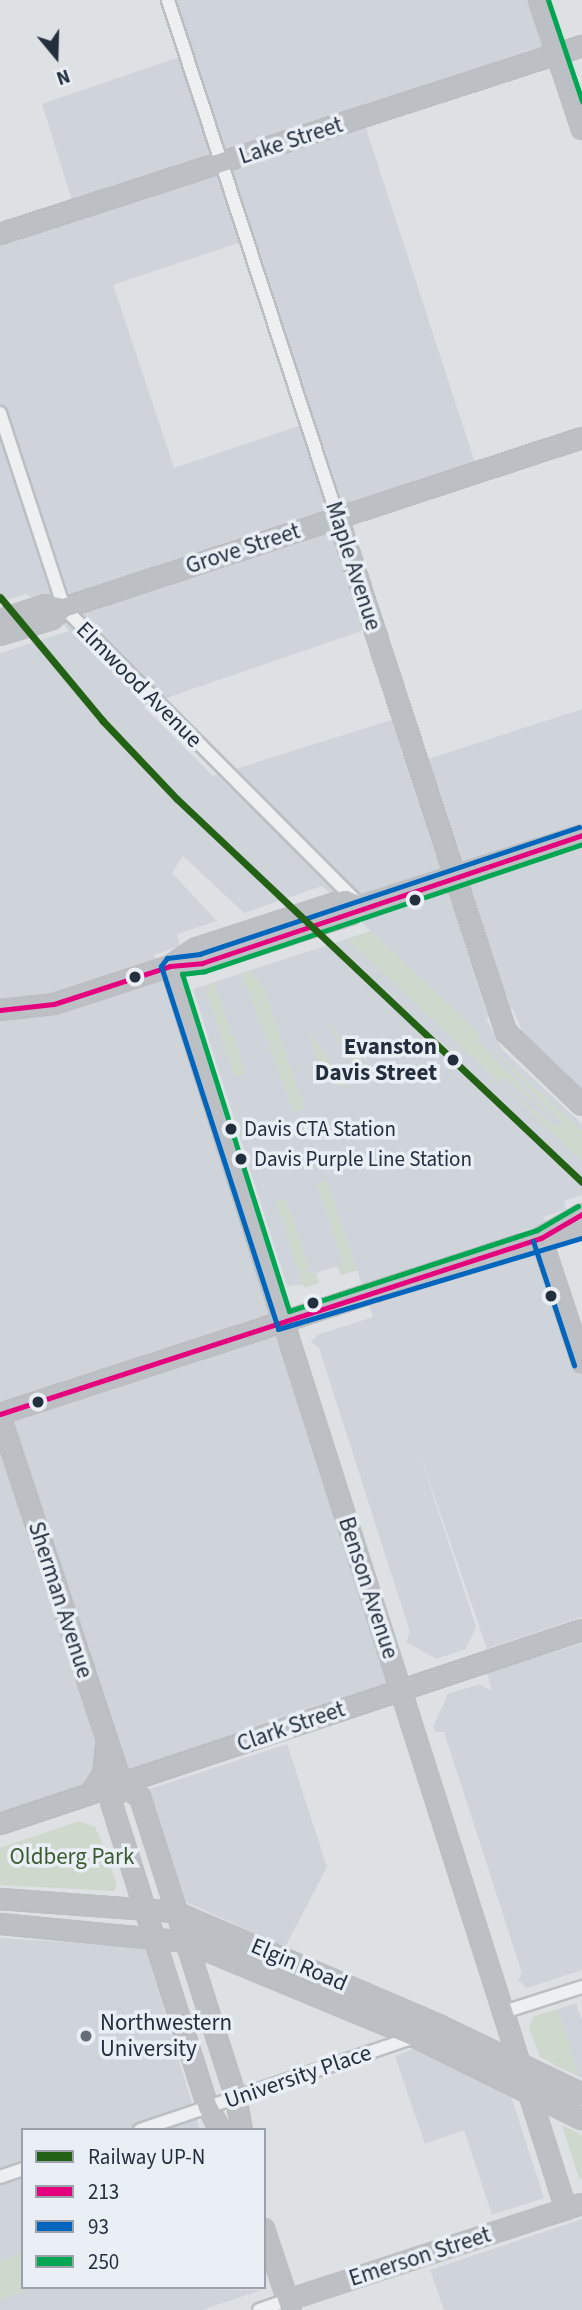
<!DOCTYPE html>
<html>
<head>
<meta charset="utf-8">
<style>
	body { margin:0 }
	#map { position:relative; width:582px; height:2310px; overflow:hidden; background:#dee1e4; font-family:"Source Sans 3",sans-serif }
	div>[style] { position:absolute }
	.built>* { inset:0; background:#cfd4db }
	.green>* { inset:0; background:#cfd8cd }
	.roads { filter:drop-shadow(2px 0 #bcbfc2) drop-shadow(-2px 0 #bcbfc2) drop-shadow(0 2px #bcbfc2) drop-shadow(0 -2px #bcbfc2) }
	.street>* { height:12px; margin:-6px; padding:0 6px; transform-origin:6px; border-radius:6px; background:#edeff1 }
	.secondary>* { height:18px; margin:-9px; padding:0 9px; transform-origin:9px; border-radius:9px; background:#bcc0c4 }
	.bus-1>* { height:5px; margin:-2.5px; padding:0 2.5px; transform-origin:2.5px; border-radius:2.5px; background:#e5007d }
	.bus-2>* { height:5px; margin:-2.5px; padding:0 2.5px; transform-origin:2.5px; border-radius:2.5px; background:#0065bd }
	.bus-3>* { height:5px; margin:-2.5px; padding:0 2.5px; transform-origin:2.5px; border-radius:2.5px; background:#00a651 }
	.rail-1>* { height:7px; margin:-3.5px; padding:0 3.5px; transform-origin:3.5px; border-radius:3.5px; background:#236214 }
	.dots>* { width:19px; height:19px; translate:-50% -50%; box-sizing:border-box; border:4px solid #eaeff5; border-radius:50% }
	span { translate:-50% -50%; white-space:nowrap; text-align:center; line-height:1.15; -webkit-text-stroke:7px #eaeff5; paint-order:stroke }
	.bus-label { font-size:21px; color:#242f3e }
	.left { translate:0 -50%; text-align:left }
	.street-label { font-size:23px; color:#242f3e }
	.stop-label { font-size:23px; color:#242f3e; font-weight:700 }
	.right { translate:-100% -50%; text-align:right }
	.park-label { font-size:23px; color:#3b5b30 }
	.poi-label { font-size:23px; color:#242f3e }
	.legend { position:absolute; left:21px; top:2128px; width:245px; height:161px; box-sizing:border-box; background:#eaeff5; border:2px solid #9ba2ac; margin:0; padding:9px 12px; list-style:none; font-size:21px; color:#242f3e }
	.legend li { display:flex; align-items:center; gap:14px; height:35px }
	.legend b { width:35px; border:2px solid #9ba2ac }
	.north { position:absolute; left:21px; top:21px; width:70px; height:70px; -webkit-text-stroke:5px #eaeff5; paint-order:stroke; rotate:161deg; font-size:19px; font-weight:700; line-height:28px; text-align:center; color:#242f3e }
	.north::after { content:''; display:block; margin:auto; width:24px; height:32px; background:#242f3e; clip-path:polygon(50% 0,100% 100%,50% 72%,0 100%) }
</style>
</head>
<body>
<div id="map">
	<div class="built">
		<i style="clip-path:polygon(evenodd,168px 0,539px 0,557px 54px,363px 119px,479px 475px,341px 518px,376px 626px,143px 706px,213px 776px,404px 716px,419px 762px,582px 709px,582px 1095px,524px 1036px,513px 1009px,486px 1018px,502px 1049px,582px 1124px,582px 1195px,564px 1201px,566px 1209px,544px 1217px,582px 1338px,582px 1617px,487px 1649px,414px 1437px,476px 1627px,466px 1649px,436px 1659px,406px 1642px,410px 1632px,319px 1348px,311px 1342px,317px 1335px,373px 1317px,357px 1270px,341px 1275px,337px 1266px,316px 1273px,319px 1283px,287px 1286px,193px 989px,371px 931px,322px 886px,244px 913px,183px 856px,172px 873px,217px 921px,177px 934px,180px 946px,154px 955px,392px 1687px,0 1818px,0 653px,69px 631px,53px 611px,26px 594px,0 602px,0 234px,75px 210px,42px 104px,185px 55px,168px 0,242px 242px,302px 425px,174px 468px,113px 285px,242px 242px)"></i>
		<i style="clip-path:polygon(582px 1643px,582px 1970px,527px 1988px,518px 1980px,522px 1973px,444px 1732px,436px 1732px,433px 1727px,448px 1694px,479px 1684px,492px 1691px,487px 1673px)"></i>
		<i style="clip-path:polygon(287px 1744px,327px 1867px,285px 1947px,184px 1901px,147px 1790px)"></i>
		<i style="clip-path:polygon(0 1938px,145px 1947px,200px 2130px,23px 2130px,23px 2287px,262px 2290px,202px 2310px,0 2310px)"></i>
		<i style="clip-path:polygon(576px 2003px,582px 2020px,582px 2078px,554px 2065px,538px 2016px)"></i>
		<i style="clip-path:polygon(421px 2046px,511px 2096px,544px 2198px,492px 2215px,464px 2130px,425px 2144px,395px 2056px)"></i>
		<i style="clip-path:polygon(582px 2219px,582px 2310px,444px 2310px,430px 2270px)"></i>
	</div>
	<div class="green">
		<i style="clip-path:polygon(371px 931px,481px 1035px,477px 1040px,555px 1121px,505px 1078px,500px 1083px,348px 940px)"></i>
		<i style="clip-path:polygon(250px 971px,264px 987px,304px 1109px,294px 1112px,242px 974px)"></i>
		<i style="clip-path:polygon(214px 983px,246px 1073px,235px 1077px,205px 986px)"></i>
		<i style="clip-path:polygon(323px 1018px,362px 1059px,359px 1077px,343px 1087px,324px 1079px,307px 1028px,343px 1082px,358px 1071px)"></i>
		<i style="clip-path:polygon(486px 1043px,582px 1131px,582px 1161px,503px 1086px,556px 1127px,562px 1123px)"></i>
		<i style="clip-path:polygon(325px 1175px,357px 1270px,341px 1275px,338px 1266px,343px 1263px,317px 1184px,325px 1181px)"></i>
		<i style="clip-path:polygon(286px 1199px,309px 1267px,305px 1271px,315px 1273px,319px 1283px,304px 1288px,276px 1202px)"></i>
		<i style="clip-path:polygon(79px 1821px,95px 1827px,99px 1835px,117px 1885px,114px 1891px,0 1885px,0 1848px)"></i>
		<i style="clip-path:polygon(558px 2009px,579px 2076px,540px 2057px,529px 2027px,534px 2016px)"></i>
		<i style="clip-path:polygon(562px 2125px,582px 2135px,582px 2179px,579px 2178px)"></i>
		<i style="clip-path:polygon(23px 2253px,23px 2287px,37px 2287px,0 2300px,0 2262px)"></i>
	</div>
	<div class="roads">
		<div class="street">
			<i style="left:168px;top:0;width:545px;rotate:71.83deg"></i>
			<i style="left:0;top:413px;width:205px;rotate:71.8deg"></i>
			<i style="left:64px;top:608px;width:416px;rotate:45.1deg"></i>
			<i style="left:504px;top:2012px;width:82px;rotate:-17.8deg"></i>
			<i style="left:140px;top:2130px;width:290px;rotate:-18.7deg"></i>
			<i style="left:0;top:2177px;width:24px;rotate:-19deg"></i>
			<i style="left:259px;top:2310px;width:31px;rotate:-19deg"></i>
		</div>
		<div class="secondary">
			<i style="left:539px;top:0;width:136px;rotate:71.6deg"></i>
			<i style="left:0;top:234px;width:612px;rotate:-17.9deg"></i>
			<i style="left:338px;top:518px;width:541px;rotate:71.9deg"></i>
			<i style="left:506px;top:1032px;width:105px;rotate:43.8deg"></i>
			<i style="left:0;top:620px;width:48px;rotate:-18.1deg"></i>
			<i style="left:46px;top:605px;width:18px;rotate:9deg"></i>
			<i style="left:0;top:635px;width:54px;rotate:-17.1deg"></i>
			<i style="left:52px;top:619px;width:16px;rotate:-43deg"></i>
			<i style="left:64px;top:608px;width:545px;rotate:-18.17deg"></i>
			<i style="left:173px;top:964px;width:29px;rotate:-34deg"></i>
			<i style="left:197px;top:948px;width:156px;rotate:-18deg"></i>
			<i style="left:345px;top:900px;width:17px;rotate:21deg"></i>
			<i style="left:170px;top:966px;width:1305px;rotate:72.33deg"></i>
			<i style="left:0;top:1010px;width:54px;rotate:-6.3deg"></i>
			<i style="left:54px;top:1004px;width:122px;rotate:-18.1deg"></i>
			<i style="left:170px;top:966px;width:32px;rotate:-5deg"></i>
			<i style="left:202px;top:963px;width:156px;rotate:-18deg"></i>
			<i style="left:350px;top:915px;width:14px;rotate:-39deg"></i>
			<i style="left:361px;top:906px;width:232px;rotate:-17.8deg"></i>
			<i style="left:543px;top:1236px;width:45px;rotate:-29.4deg"></i>
			<i style="left:541px;top:1238px;width:131px;rotate:71.7deg"></i>
			<i style="left:0;top:1414px;width:549px;rotate:-18.04deg"></i>
			<i style="left:522px;top:1244px;width:62px;rotate:-14deg"></i>
			<i style="left:0;top:1416px;width:389px;rotate:71.7deg"></i>
			<i style="left:122px;top:1785px;width:22px;rotate:34deg"></i>
			<i style="left:140px;top:1797px;width:315px;rotate:72.3deg"></i>
			<i style="left:236px;top:2097px;width:34px;rotate:80deg"></i>
			<i style="left:122px;top:1785px;width:20px;rotate:123deg"></i>
			<i style="left:111px;top:1802px;width:320px;rotate:72.4deg"></i>
			<i style="left:208px;top:2107px;width:26px;rotate:62deg"></i>
			<i style="left:90px;top:1794px;width:23px;rotate:-56deg"></i>
			<i style="left:103px;top:1775px;width:29px;rotate:-84deg"></i>
			<i style="left:0;top:1824px;width:613px;rotate:-18.43deg"></i>
			<i style="left:0;top:1899px;width:175px;rotate:4.2deg"></i>
			<i style="left:175px;top:1912px;width:284px;rotate:23.2deg"></i>
			<i style="left:436px;top:2024px;width:162px;rotate:25.6deg"></i>
			<i style="left:0;top:1924px;width:187px;rotate:5.5deg"></i>
			<i style="left:186px;top:1942px;width:248px;rotate:22.5deg"></i>
			<i style="left:415px;top:2037px;width:186px;rotate:26.2deg"></i>
			<i style="left:264px;top:2229px;width:85px;rotate:71.6deg"></i>
			<i style="left:288px;top:2300px;width:309px;rotate:-18.1deg"></i>
		</div>
	</div>
	<div class="bus-1">
		<i style="left:0;top:1010px;width:54px;rotate:-6.3deg"></i>
		<i style="left:54px;top:1004px;width:122px;rotate:-18.1deg"></i>
		<i style="left:170px;top:966px;width:32px;rotate:-5deg"></i>
		<i style="left:202px;top:963px;width:401px;rotate:-18.6deg"></i>
		<i style="left:0;top:1414px;width:569px;rotate:-18.02deg"></i>
		<i style="left:541px;top:1238px;width:48px;rotate:-30.3deg"></i>
	</div>
	<div class="bus-2">
		<i style="left:579px;top:827px;width:400px;rotate:161.5deg"></i>
		<i style="left:200px;top:954px;width:33px;rotate:173deg"></i>
		<i style="left:167px;top:958px;width:10px;rotate:127deg"></i>
		<i style="left:161px;top:966px;width:381px;rotate:72.1deg"></i>
		<i style="left:278px;top:1329px;width:317px;rotate:-16.7deg"></i>
		<i style="left:533px;top:1241px;width:131px;rotate:71.7deg"></i>
	</div>
	<div class="bus-3">
		<i style="left:548px;top:0;width:107px;rotate:71.4deg"></i>
		<i style="left:578px;top:1206px;width:48px;rotate:149.7deg"></i>
		<i style="left:537px;top:1230px;width:261px;rotate:161.9deg"></i>
		<i style="left:289px;top:1311px;width:354px;rotate:-107.6deg"></i>
		<i style="left:182px;top:974px;width:23px;rotate:-7deg"></i>
		<i style="left:205px;top:971px;width:398px;rotate:-18.6deg"></i>
	</div>
	<div class="rail-1">
		<i style="left:0;top:597px;width:160px;rotate:50.3deg"></i>
		<i style="left:102px;top:720px;width:109px;rotate:46.5deg"></i>
		<i style="left:177px;top:799px;width:557px;rotate:43.4deg"></i>
	</div>
	<div class="dots">
		<i style="left:415px;top:900px;background:#242f3e"></i>
		<i style="left:135px;top:977px;background:#242f3e"></i>
		<i style="left:453px;top:1060px;background:#242f3e"></i>
		<i style="left:231px;top:1129px;background:#242f3e"></i>
		<i style="left:241px;top:1159px;background:#242f3e"></i>
		<i style="left:551px;top:1296px;background:#242f3e"></i>
		<i style="left:313px;top:1303px;background:#242f3e"></i>
		<i style="left:38px;top:1402px;background:#242f3e"></i>
		<i style="left:86px;top:2036px;background:#656d78"></i>
	</div>
	<div class="bus-label">
		<span class="left" style="left:244px;top:1129px">Davis CTA Station</span>
		<span class="left" style="left:254px;top:1159px">Davis Purple Line Station</span>
	</div>
	<div class="street-label">
		<span style="left:291px;top:141px;rotate:-18deg">Lake Street</span>
		<span style="left:243px;top:549px;rotate:-18deg">Grove Street</span>
		<span style="left:353px;top:566px;rotate:72deg">Maple Avenue</span>
		<span style="left:139px;top:685px;rotate:45deg">Elmwood Avenue</span>
		<span style="left:368px;top:1588px;rotate:72deg">Benson Avenue</span>
		<span style="left:60px;top:1600px;rotate:72deg">Sherman Avenue</span>
		<span style="left:291px;top:1727px;rotate:-19deg">Clark Street</span>
		<span style="left:299px;top:1965px;rotate:23deg">Elgin Road</span>
		<span style="left:298px;top:2077px;rotate:-19deg">University Place</span>
		<span style="left:420px;top:2257px;rotate:-18deg">Emerson Street</span>
	</div>
	<div class="stop-label">
		<span class="right" style="left:437px;top:1060px">Evanston<br>Davis Street</span>
	</div>
	<div class="park-label">
		<span style="left:72px;top:1857px">Oldberg Park</span>
	</div>
	<div class="poi-label">
		<span class="left" style="left:100px;top:2036px">Northwestern<br>University</span>
	</div>
	<ul class="legend">
	<li><b style="height:9px;background:#236214"></b>Railway UP-N</li>
	<li><b style="height:9px;background:#e5007d"></b>213</li>
	<li><b style="height:9px;background:#0065bd"></b>93</li>
	<li><b style="height:9px;background:#00a651"></b>250</li>
	</ul>
	<div class="north">N</div>
</div>
</body>
</html>
